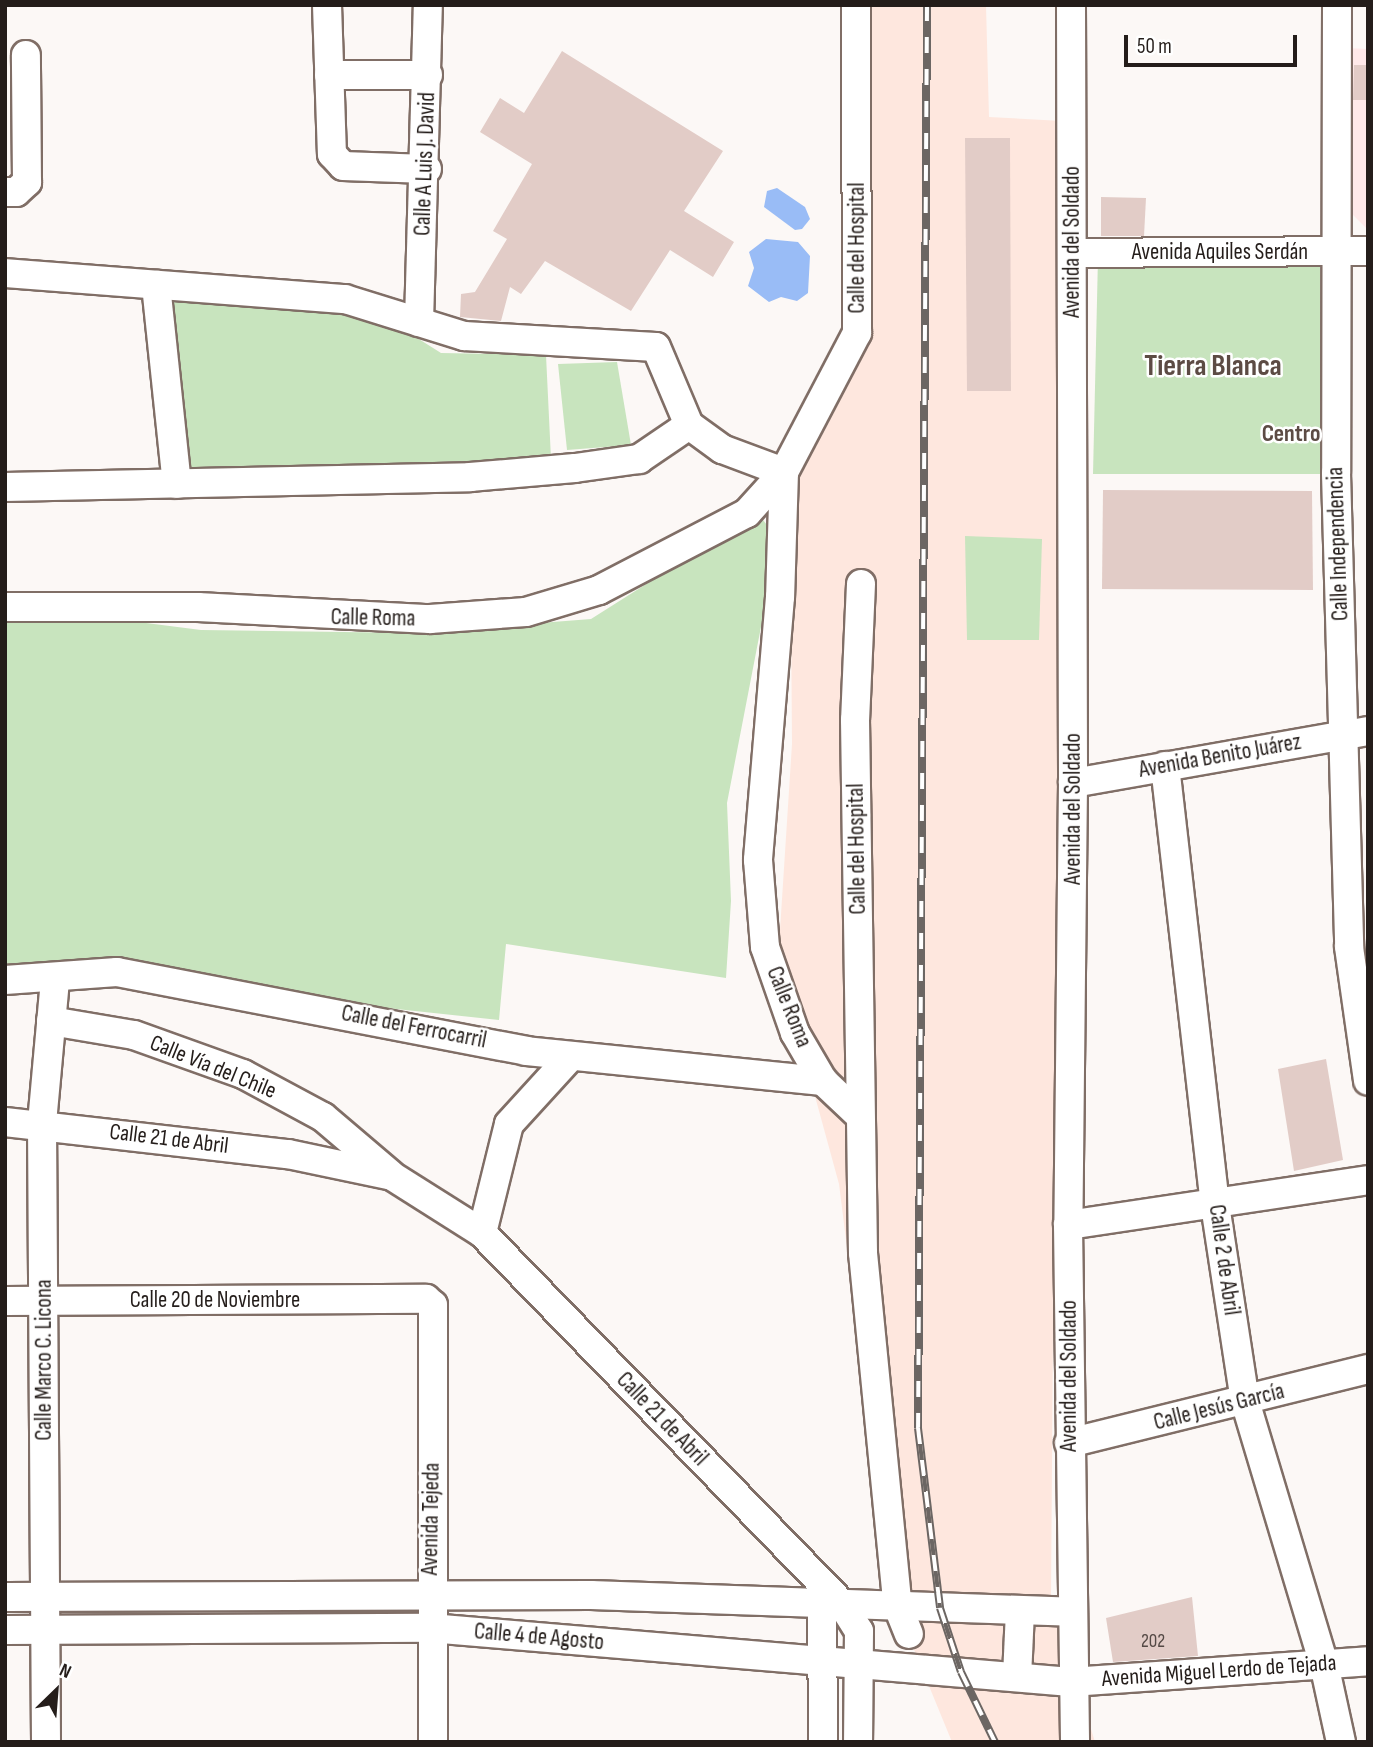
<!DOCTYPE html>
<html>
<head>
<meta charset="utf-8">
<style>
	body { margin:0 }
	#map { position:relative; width:1373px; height:1747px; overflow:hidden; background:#fcf8f6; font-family:"Sofia Sans Condensed",sans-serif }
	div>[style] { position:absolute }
	.built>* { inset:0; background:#fee7de }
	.education>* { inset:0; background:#ffe9e9 }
	.green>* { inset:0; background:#c8e4be }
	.water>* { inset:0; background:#99bcf6 }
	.building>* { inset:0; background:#e2ccc7 }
	.roads { filter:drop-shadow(2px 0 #806e66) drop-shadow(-2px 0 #806e66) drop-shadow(0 2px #806e66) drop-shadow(0 -2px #806e66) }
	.minor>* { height:28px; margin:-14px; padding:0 14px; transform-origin:14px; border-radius:14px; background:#fff }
	.rail>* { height:8px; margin-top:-4px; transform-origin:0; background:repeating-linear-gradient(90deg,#fff 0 16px,#6c6663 0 32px); box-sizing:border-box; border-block:2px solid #6c6663 }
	span { translate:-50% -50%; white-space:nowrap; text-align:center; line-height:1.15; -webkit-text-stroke:5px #fff; paint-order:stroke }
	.number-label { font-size:19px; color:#544945 }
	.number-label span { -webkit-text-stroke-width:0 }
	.street-label { font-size:23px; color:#241d1a }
	.neighbourhood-label { font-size:24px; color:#5c4b44; font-weight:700 }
	.district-label { font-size:30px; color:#5c4b44; font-weight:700 }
	.frame { position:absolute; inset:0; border:7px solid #241d1a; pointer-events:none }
	.north { position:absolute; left:21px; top:1656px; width:70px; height:70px; -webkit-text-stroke:5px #fff; paint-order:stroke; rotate:25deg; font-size:19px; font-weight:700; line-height:28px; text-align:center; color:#241d1a }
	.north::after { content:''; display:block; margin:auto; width:24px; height:32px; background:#241d1a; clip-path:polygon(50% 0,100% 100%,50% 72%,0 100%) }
	.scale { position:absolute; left:1124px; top:35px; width:173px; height:32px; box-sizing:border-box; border:4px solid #241d1a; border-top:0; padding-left:9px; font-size:21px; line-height:24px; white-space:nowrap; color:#241d1a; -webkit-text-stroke:5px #fff; paint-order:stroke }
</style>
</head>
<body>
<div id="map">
	<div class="built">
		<i style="clip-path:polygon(846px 5px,986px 5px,989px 117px,1062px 121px,1051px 1599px,1095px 1742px,952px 1742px,890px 1591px,839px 1184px,778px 961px,792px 744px,790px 481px,850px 338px)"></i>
	</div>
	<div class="education">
		<i style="clip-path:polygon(1347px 48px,1368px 49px,1368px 230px,1350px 212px)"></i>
	</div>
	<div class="green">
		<i style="clip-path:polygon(1098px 257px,1320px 258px,1320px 474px,1093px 474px)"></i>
		<i style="clip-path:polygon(171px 299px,368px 307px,441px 353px,546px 355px,551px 459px,182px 469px)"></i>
		<i style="clip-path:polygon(617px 362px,631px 445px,567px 450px,558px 364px)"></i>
		<i style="clip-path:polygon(763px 520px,775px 535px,771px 575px,727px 803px,731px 901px,726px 978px,506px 944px,499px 1020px,5px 967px,5px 621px,107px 618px,201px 630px,414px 633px,591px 619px,738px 526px)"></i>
		<i style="clip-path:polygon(965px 536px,1042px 539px,1039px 640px,967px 640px)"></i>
	</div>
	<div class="water">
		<i style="clip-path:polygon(777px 188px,805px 207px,810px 219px,802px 229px,795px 230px,764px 207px,767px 191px)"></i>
		<i style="clip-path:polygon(766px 239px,798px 242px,810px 256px,808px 293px,797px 301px,781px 297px,769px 302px,748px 286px,754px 268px,749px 252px)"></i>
	</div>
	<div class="building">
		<i style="clip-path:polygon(562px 51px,723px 151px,684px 211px,734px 242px,713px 277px,670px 250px,631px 311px,545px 261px,521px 294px,510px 287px,501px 321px,460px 317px,461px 294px,475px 292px,507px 239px,493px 231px,532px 164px,480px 132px,500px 98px,524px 113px)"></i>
		<i style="clip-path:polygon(1354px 65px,1368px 65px,1368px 100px,1353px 100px)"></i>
		<i style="clip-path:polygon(965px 138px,1010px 138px,1011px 391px,967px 391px)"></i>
		<i style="clip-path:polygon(1101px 197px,1146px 198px,1144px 236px,1101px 236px)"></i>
		<i style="clip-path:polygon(1103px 490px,1312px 491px,1313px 590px,1102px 589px)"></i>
		<i style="clip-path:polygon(1326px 1059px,1343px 1160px,1294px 1171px,1278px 1069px)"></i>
		<i style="clip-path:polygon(1192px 1597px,1198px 1656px,1113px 1662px,1106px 1618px)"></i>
	</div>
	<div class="roads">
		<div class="minor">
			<i style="left:327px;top:5px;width:149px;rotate:88.1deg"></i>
			<i style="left:332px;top:154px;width:16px;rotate:47deg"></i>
			<i style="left:343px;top:166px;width:84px;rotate:2deg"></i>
			<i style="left:1071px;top:5px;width:778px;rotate:89.85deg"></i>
			<i style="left:1073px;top:783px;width:442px;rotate:90.6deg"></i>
			<i style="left:1068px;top:1225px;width:517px;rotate:89.22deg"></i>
			<i style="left:1337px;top:5px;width:468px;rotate:90.1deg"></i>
			<i style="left:1336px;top:473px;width:474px;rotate:88.4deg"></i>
			<i style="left:1349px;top:947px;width:135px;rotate:81.9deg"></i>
			<i style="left:329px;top:75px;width:99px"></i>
			<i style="left:5px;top:192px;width:11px"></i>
			<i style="left:16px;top:192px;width:15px;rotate:-42deg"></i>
			<i style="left:27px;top:182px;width:127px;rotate:-90.5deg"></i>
			<i style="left:1072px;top:253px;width:296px;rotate:-0.4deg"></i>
			<i style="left:5px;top:273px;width:341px;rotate:4.4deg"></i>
			<i style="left:345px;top:299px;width:125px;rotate:17.3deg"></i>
			<i style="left:464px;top:336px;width:192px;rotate:3.3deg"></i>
			<i style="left:656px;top:347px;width:85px;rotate:67.1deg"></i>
			<i style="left:689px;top:425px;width:41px;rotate:36deg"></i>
			<i style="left:722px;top:449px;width:66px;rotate:20.4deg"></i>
			<i style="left:156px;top:285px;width:200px;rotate:84deg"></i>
			<i style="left:419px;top:322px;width:317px;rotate:-88.4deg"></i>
			<i style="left:784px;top:472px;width:125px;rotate:91.8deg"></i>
			<i style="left:780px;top:597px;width:264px;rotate:94.8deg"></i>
			<i style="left:758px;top:860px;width:87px;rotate:85.4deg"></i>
			<i style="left:765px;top:947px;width:91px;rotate:70.8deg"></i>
			<i style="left:795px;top:1033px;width:56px;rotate:59.7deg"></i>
			<i style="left:823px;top:1081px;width:50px;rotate:43.4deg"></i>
			<i style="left:5px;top:487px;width:465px;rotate:-1.2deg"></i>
			<i style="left:470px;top:477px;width:105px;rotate:-4.9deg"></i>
			<i style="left:575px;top:468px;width:65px;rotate:-8deg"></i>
			<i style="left:639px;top:459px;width:60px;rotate:-34.2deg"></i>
			<i style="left:861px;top:584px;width:136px;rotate:92.5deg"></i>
			<i style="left:855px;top:720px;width:533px;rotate:89.14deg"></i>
			<i style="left:863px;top:1253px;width:356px;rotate:84.4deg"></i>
			<i style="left:898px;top:1607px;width:29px;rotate:68deg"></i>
			<i style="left:5px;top:607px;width:193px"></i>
			<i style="left:198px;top:607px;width:232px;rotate:3deg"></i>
			<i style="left:430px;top:619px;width:96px;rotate:-4.2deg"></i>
			<i style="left:526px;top:612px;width:76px;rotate:-16.8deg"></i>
			<i style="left:599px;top:590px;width:167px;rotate:-27.5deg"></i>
			<i style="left:747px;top:513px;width:55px;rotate:-47.9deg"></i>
			<i style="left:784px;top:472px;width:157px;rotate:-62.3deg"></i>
			<i style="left:857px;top:333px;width:328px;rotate:-90.2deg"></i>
			<i style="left:1165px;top:766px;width:442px;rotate:83.5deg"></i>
			<i style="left:1215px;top:1205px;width:198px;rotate:81.3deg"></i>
			<i style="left:1245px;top:1401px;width:275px;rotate:73.3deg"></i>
			<i style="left:1324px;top:1664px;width:80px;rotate:77.7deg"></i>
			<i style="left:1073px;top:783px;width:300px;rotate:-10deg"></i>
			<i style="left:5px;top:980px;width:112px;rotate:-4.1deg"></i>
			<i style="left:117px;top:972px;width:417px;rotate:10.9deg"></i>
			<i style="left:526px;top:1051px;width:299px;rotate:5.8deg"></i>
			<i style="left:51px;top:1021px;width:84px;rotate:9.6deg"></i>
			<i style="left:134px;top:1035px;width:116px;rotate:19.7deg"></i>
			<i style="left:243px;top:1074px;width:91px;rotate:28.3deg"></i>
			<i style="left:323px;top:1117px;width:88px;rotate:40.4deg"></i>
			<i style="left:5px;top:1122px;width:285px;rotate:6.5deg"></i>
			<i style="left:288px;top:1154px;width:106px;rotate:11.9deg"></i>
			<i style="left:392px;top:1176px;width:107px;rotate:32.3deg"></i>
			<i style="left:482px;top:1233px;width:517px;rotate:45.86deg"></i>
			<i style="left:842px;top:1604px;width:32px;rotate:58deg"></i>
			<i style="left:859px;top:1631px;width:111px;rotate:90.5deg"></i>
			<i style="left:1068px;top:1225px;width:303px;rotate:-8.5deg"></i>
			<i style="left:482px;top:1233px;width:112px;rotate:-76.1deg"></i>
			<i style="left:509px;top:1124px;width:92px;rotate:-47.6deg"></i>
			<i style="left:5px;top:1301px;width:421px;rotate:-0.3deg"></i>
			<i style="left:426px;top:1299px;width:9px;rotate:41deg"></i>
			<i style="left:433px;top:1305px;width:437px;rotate:90deg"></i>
			<i style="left:1069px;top:1443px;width:308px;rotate:-13.9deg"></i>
			<i style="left:5px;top:1597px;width:586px;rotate:-0.2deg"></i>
			<i style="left:591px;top:1595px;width:481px;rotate:2deg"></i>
			<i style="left:822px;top:1604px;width:138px;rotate:89.6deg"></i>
			<i style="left:5px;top:1630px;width:425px;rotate:-0.3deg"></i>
			<i style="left:430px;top:1628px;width:643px;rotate:4.82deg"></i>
			<i style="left:1071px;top:1682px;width:298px;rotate:-4deg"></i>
			<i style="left:1017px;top:1677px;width:66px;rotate:-87.4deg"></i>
			<i style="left:46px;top:1742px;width:619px;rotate:-90.37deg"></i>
			<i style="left:42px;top:1123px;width:144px;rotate:-84.8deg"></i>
		</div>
	</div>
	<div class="rail">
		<i style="left:927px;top:5px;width:1423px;rotate:90.36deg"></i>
		<i style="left:918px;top:1428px;width:181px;rotate:83deg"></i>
		<i style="left:940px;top:1608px;width:67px;rotate:71.8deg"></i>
		<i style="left:961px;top:1672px;width:78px;rotate:64.1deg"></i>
	</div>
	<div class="number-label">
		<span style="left:1153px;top:1642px">202</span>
	</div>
	<div class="street-label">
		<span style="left:425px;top:164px;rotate:-88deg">Calle A Luis J. David</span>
		<span style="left:1072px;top:242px;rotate:-90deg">Avenida del Soldado</span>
		<span style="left:857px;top:248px;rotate:-90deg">Calle del Hospital</span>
		<span style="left:1220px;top:252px">Avenida Aquiles Serdán</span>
		<span style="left:1338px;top:544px;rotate:-92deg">Calle Independencia</span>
		<span style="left:373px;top:618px;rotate:1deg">Calle Roma</span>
		<span style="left:1220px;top:756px;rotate:-10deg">Avenida Benito Juárez</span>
		<span style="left:1073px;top:809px;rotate:-90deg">Avenida del Soldado</span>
		<span style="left:857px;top:849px;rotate:-91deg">Calle del Hospital</span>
		<span style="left:789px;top:1007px;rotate:68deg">Calle Roma</span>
		<span style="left:414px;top:1027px;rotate:11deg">Calle del Ferrocarril</span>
		<span style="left:213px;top:1067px;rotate:22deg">Calle Vía del Chile</span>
		<span style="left:169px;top:1139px;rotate:7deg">Calle 21 de Abril</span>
		<span style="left:1224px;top:1260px;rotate:82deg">Calle 2 de Abril</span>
		<span style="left:215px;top:1300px">Calle 20 de Noviembre</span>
		<span style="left:44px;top:1360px;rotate:-90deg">Calle Marco C. Licona</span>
		<span style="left:1069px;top:1376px;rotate:-90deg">Avenida del Soldado</span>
		<span style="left:1219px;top:1407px;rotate:-14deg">Calle Jesús García</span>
		<span style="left:662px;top:1419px;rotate:46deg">Calle 21 de Abril</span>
		<span style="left:431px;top:1519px;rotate:-89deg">Avenida Tejeda</span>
		<span style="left:539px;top:1637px;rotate:5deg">Calle 4 de Agosto</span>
		<span style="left:1219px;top:1671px;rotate:-4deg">Avenida Miguel Lerdo de Tejada</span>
	</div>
	<div class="neighbourhood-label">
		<span style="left:1291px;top:434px">Centro</span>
	</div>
	<div class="district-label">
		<span style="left:1213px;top:366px">Tierra Blanca</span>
	</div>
	<div class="frame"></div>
	<div class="north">N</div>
	<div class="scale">50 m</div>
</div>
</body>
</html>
